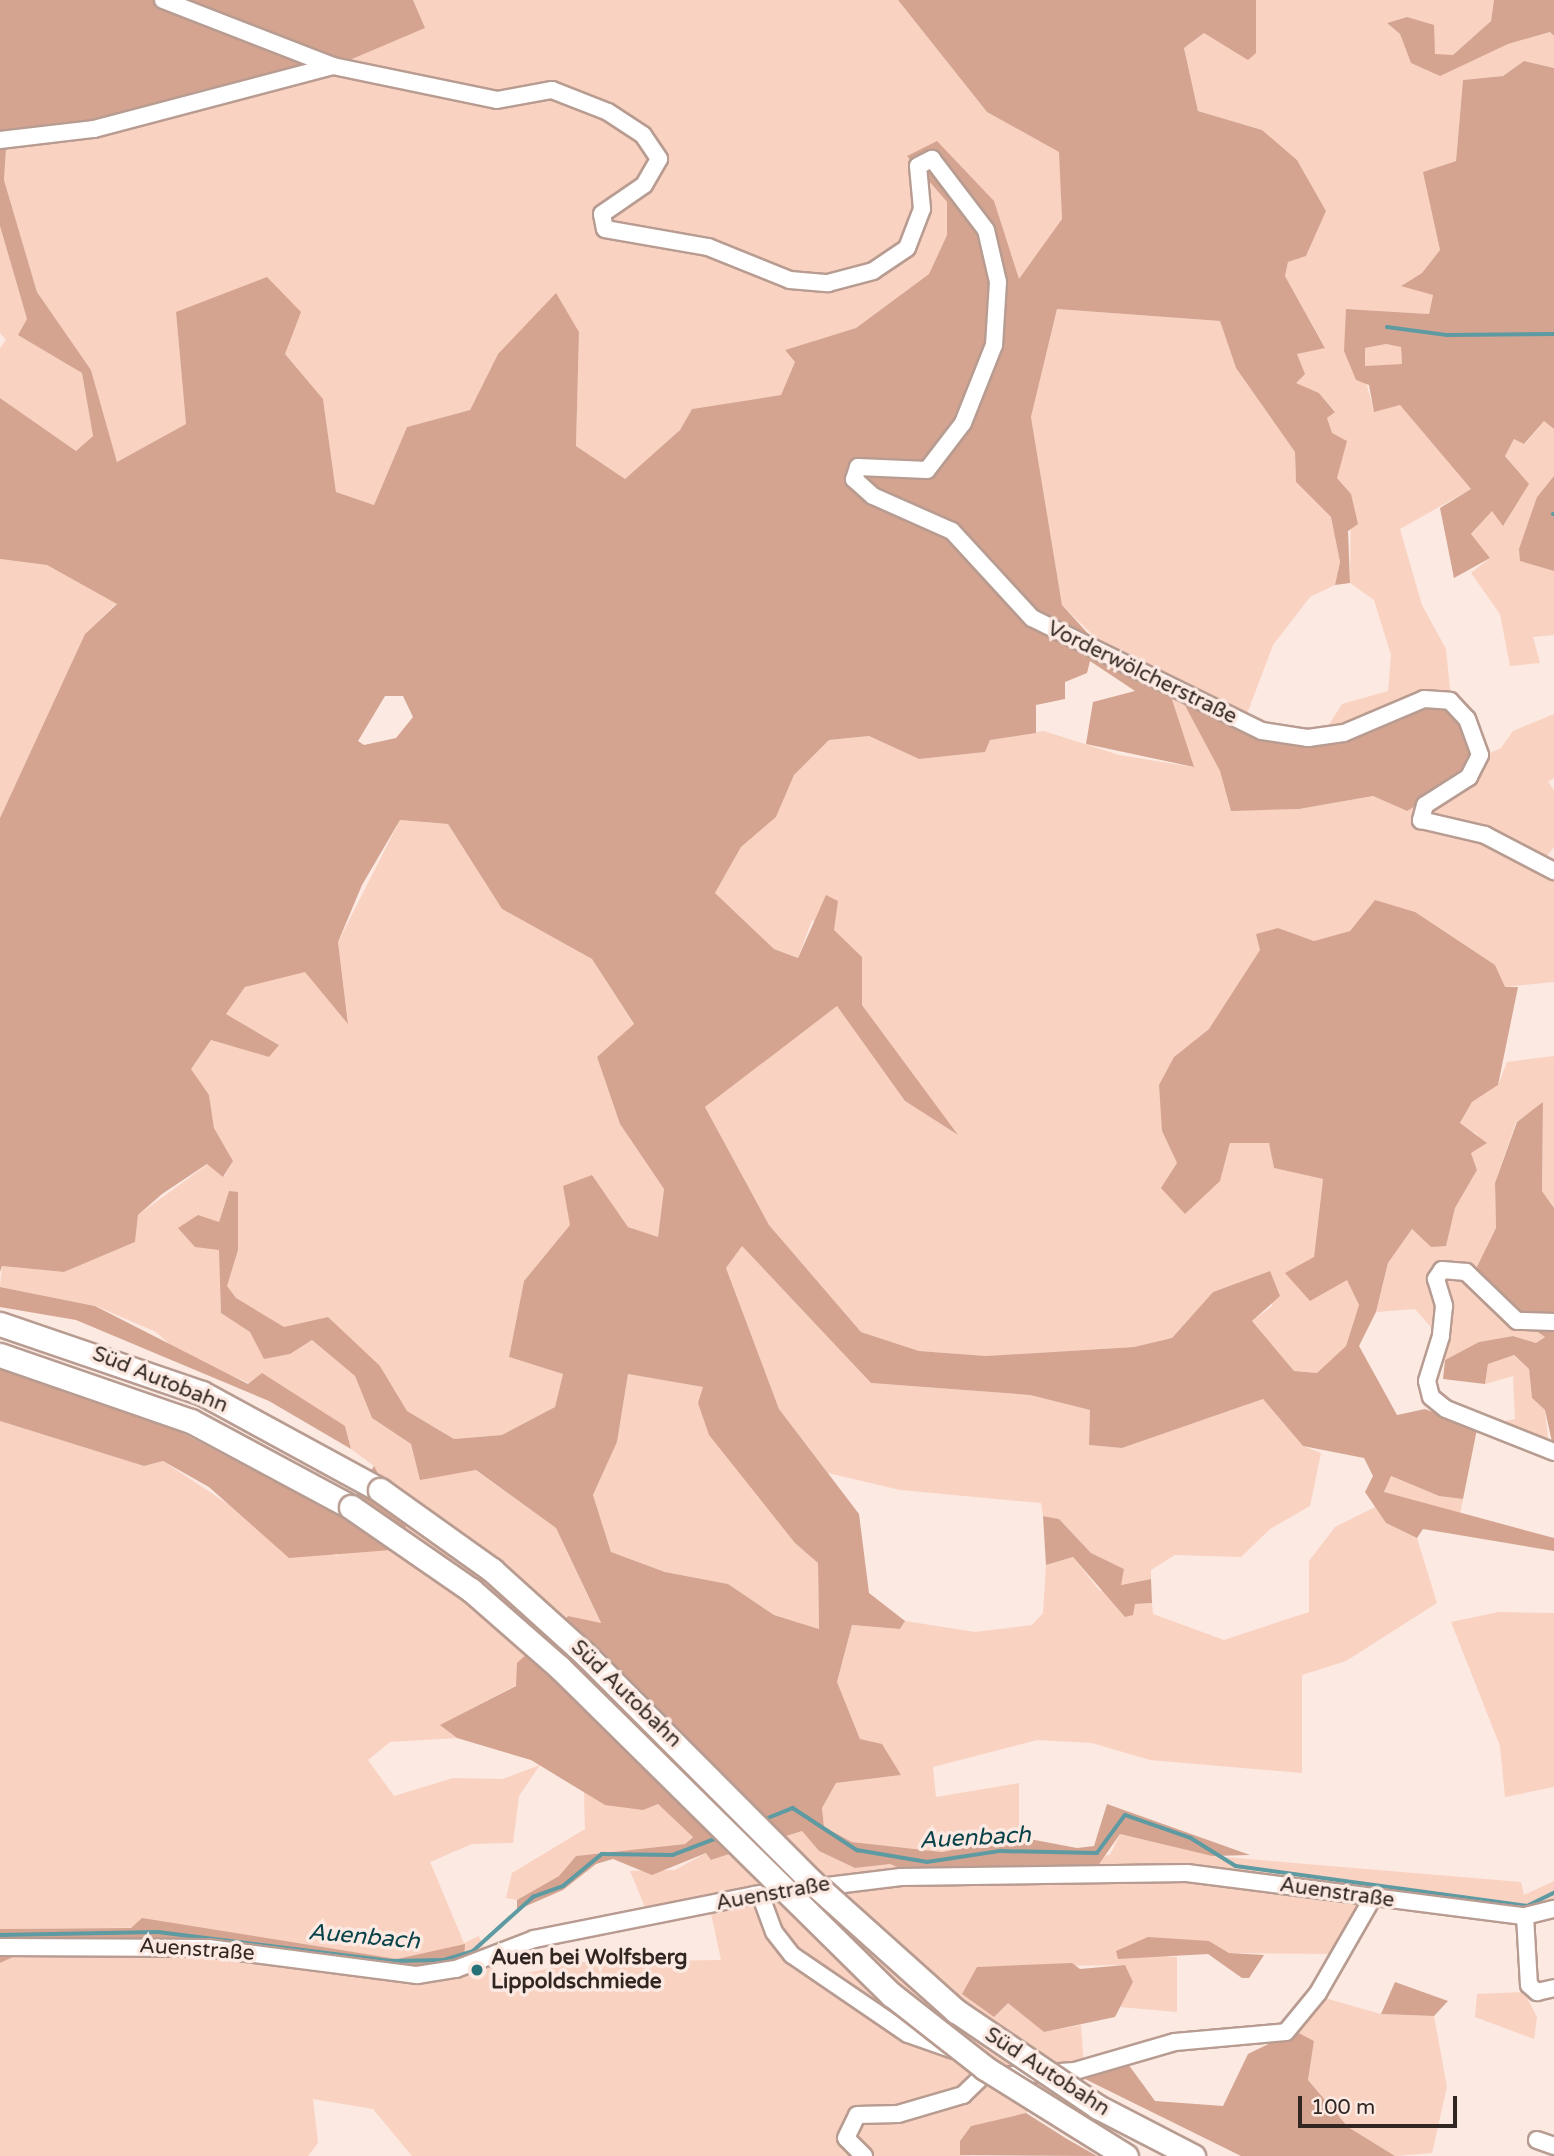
<!DOCTYPE html>
<html>
<head>
<meta charset="utf-8">
<style>
	body { margin:0 }
	#map { position:relative; width:1554px; height:2156px; overflow:hidden; background:#fbe9e2; font-family:"Varela Round",sans-serif }
	div>[style] { position:absolute }
	.green>* { inset:0; background:#fad2c1 }
	.forest>* { inset:0; background:#d4a490 }
	.stream>* { height:3.5px; margin:-1.75px; padding:0 1.75px; transform-origin:1.75px; border-radius:1.75px; background:#5d9aa2 }
	.roads { filter:drop-shadow(2px 0 #b89c91) drop-shadow(-2px 0 #b89c91) drop-shadow(0 2px #b89c91) drop-shadow(0 -2px #b89c91) }
	.minor>* { height:16px; margin:-8px; padding:0 8px; transform-origin:8px; border-radius:8px; background:#fff }
	.highway>* { height:23px; margin:-11.5px; padding:0 11.5px; transform-origin:11.5px; border-radius:11.5px; background:#fff }
	.bridges { filter:drop-shadow(2px 0 #b89c91) drop-shadow(-2px 0 #b89c91) drop-shadow(0 2px #b89c91) drop-shadow(0 -2px #b89c91) }
	.highway-bridge>* { height:23px; margin:-11.5px; padding:0 11.5px; transform-origin:11.5px; border-radius:11.5px; background:#fff }
	.dots>* { width:19px; height:19px; translate:-50% -50%; box-sizing:border-box; border:4px solid #fbe9e2; border-radius:50% }
	span { translate:-50% -50%; white-space:nowrap; text-align:center; line-height:1.15; -webkit-text-stroke:7px #fbe9e2; paint-order:stroke }
	.street-label { font-size:21px; color:#312622 }
	.poi-label { font-size:21px; color:#312622; font-weight:700 }
	.left { translate:0 -50%; text-align:left }
	.water-label { font-size:23px; color:#08434a; font-style:italic }
	.scale { position:absolute; left:1298px; top:2096px; width:159px; height:32px; box-sizing:border-box; border:4px solid #312622; border-top:0; padding-left:9px; font-size:21px; line-height:24px; white-space:nowrap; color:#312622; -webkit-text-stroke:5px #fbe9e2; paint-order:stroke }
</style>
</head>
<body>
<div id="map">
	<div class="green">
		<i style="clip-path:polygon(413px 0,898px 0,987px 112px,1060px 152px,1062px 219px,1019px 280px,907px 157px,947px 202px,947px 235px,929px 274px,856px 328px,785px 350px,795px 362px,781px 395px,692px 409px,680px 430px,625px 479px,576px 446px,579px 332px,498px 354px,470px 410px,407px 427px,374px 505px,336px 492px,323px 399px,285px 354px,176px 312px,186px 424px,117px 462px,91px 370px,37px 292px,4px 180px,7px 133px,97px 122px,201px 90px,298px 82px,424px 28px)"></i>
		<i style="clip-path:polygon(1256px 0,1494px 0,1491px 21px,1453px 55px,1435px 55px,1407px 17px,1387px 23px,1400px 34px,1411px 63px,1440px 75px,1508px 44px,1550px 32px,1554px 36px,1554px 68px,1524px 61px,1503px 76px,1463px 80px,1456px 161px,1424px 172px,1440px 250px,1422px 273px,1402px 285px,1433px 295px,1429px 314px,1346px 309px,1374px 411px,1400px 405px,1471px 489px,1400px 529px,1422px 605px,1446px 649px,1452px 709px,1317px 744px,1342px 704px,1388px 691px,1391px 655px,1374px 600px,1350px 583px,1351px 494px,1337px 478px,1327px 418px,1335px 411px,1319px 393px,1295px 383px,1297px 354px,1325px 347px,1285px 276px,1288px 262px,1306px 256px,1326px 211px,1297px 160px,1262px 130px,1198px 111px,1184px 48px,1204px 33px,1256px 53px)"></i>
		<i style="clip-path:polygon(0 226px,27px 319px,19px 335px,82px 373px,93px 436px,76px 451px,0 398px,0 348px,6px 340px,0 333px)"></i>
		<i style="clip-path:polygon(1057px 309px,1220px 321px,1236px 368px,1295px 452px,1296px 482px,1331px 517px,1340px 562px,1335px 585px,1310px 597px,1273px 645px,1242px 727px,1182px 700px,1220px 771px,1231px 810px,1299px 809px,1373px 796px,1407px 811px,1470px 762px,1501px 748px,1513px 731px,1554px 714px,1554px 778px,1548px 782px,1554px 790px,1554px 847px,1534px 872px,1554px 882px,1554px 982px,1505px 987px,1375px 900px,1350px 931px,1314px 941px,1278px 928px,1209px 1029px,1174px 1057px,1162px 1131px,1177px 1163px,1220px 1181px,1230px 1143px,1270px 1143px,1274px 1168px,1323px 1179px,1314px 1257px,1347px 1279px,1359px 1305px,1346px 1346px,1318px 1373px,1294px 1371px,1252px 1321px,1272px 1306px,1270px 1271px,1213px 1292px,1172px 1338px,1134px 1347px,986px 1356px,919px 1351px,861px 1332px,769px 1225px,705px 1107px,837px 1005px,905px 1101px,956px 1134px,862px 1005px,862px 957px,812px 920px,798px 958px,774px 949px,715px 893px,741px 847px,776px 817px,794px 775px,829px 740px,869px 736px,919px 759px,984px 752px,990px 740px,1044px 731px,1119px 755px,1193px 767px,1107px 649px,1062px 605px,1031px 417px)"></i>
		<i style="clip-path:polygon(1386px 344px,1401px 347px,1402px 365px,1365px 366px,1365px 348px)"></i>
		<i style="clip-path:polygon(1544px 421px,1554px 429px,1554px 476px,1537px 497px,1520px 561px,1554px 571px,1554px 635px,1533px 637px,1540px 663px,1510px 666px,1500px 614px,1471px 573px,1490px 558px,1471px 535px,1492px 510px,1504px 525px,1528px 484px,1505px 455px,1515px 438px,1525px 444px)"></i>
		<i style="clip-path:polygon(0 559px,47px 565px,117px 603px,85px 634px,0 818px)"></i>
		<i style="clip-path:polygon(400px 820px,448px 824px,502px 909px,592px 959px,634px 1025px,597px 1057px,620px 1124px,664px 1189px,658px 1238px,628px 1227px,592px 1175px,570px 1225px,524px 1281px,509px 1357px,563px 1374px,555px 1407px,502px 1435px,454px 1439px,407px 1411px,380px 1366px,309px 1326px,284px 1327px,256px 1315px,236px 1298px,226px 1286px,238px 1250px,229px 1191px,219px 1222px,221px 1313px,251px 1332px,264px 1358px,290px 1354px,312px 1340px,355px 1376px,372px 1418px,411px 1444px,420px 1479px,475px 1470px,556px 1528px,601px 1624px,567px 1616px,516px 1685px,441px 1725px,457px 1738px,390px 1742px,368px 1760px,394px 1796px,453px 1778px,503px 1779px,540px 1765px,519px 1796px,513px 1843px,472px 1844px,430px 1862px,464px 1943px,479px 1936px,497px 1979px,580px 1962px,721px 1960px,708px 1900px,647px 1912px,630px 1871px,675px 1870px,706px 1853px,712px 1860px,802px 1831px,819px 1851px,855px 1868px,890px 1864px,912px 1873px,1110px 1855px,1120px 1834px,1212px 1856px,1521px 1882px,1524px 1895px,1554px 1881px,1554px 1904px,1526px 1910px,1366px 1892px,1336px 1954px,1229px 1953px,1209px 1941px,1151px 1956px,1177px 1957px,1177px 2012px,1120px 2007px,1133px 1982px,1125px 1965px,977px 1967px,994px 2017px,1008px 2002px,1044px 2032px,1081px 2025px,1085px 2079px,1026px 2113px,971px 2126px,960px 2141px,960px 2155px,973px 2156px,412px 2156px,373px 2109px,313px 2099px,318px 2143px,308px 2156px,0 2156px,0 1963px,48px 1941px,173px 1942px,424px 1970px,418px 1955px,397px 1959px,189px 1927px,0 1929px,0 1421px,144px 1466px,163px 1461px,240px 1512px,337px 1556px,374px 1466px,351px 1449px,345px 1426px,177px 1351px,156px 1332px,96px 1306px,0 1287px,2px 1266px,64px 1272px,135px 1242px,138px 1215px,208px 1164px,224px 1177px,233px 1161px,214px 1128px,209px 1095px,190px 1070px,211px 1040px,269px 1057px,278px 1044px,226px 1014px,245px 987px,305px 971px,348px 1022px,338px 942px)"></i>
		<i style="clip-path:polygon(1554px 1056px,1554px 1208px,1542px 1191px,1543px 1103px,1516px 1122px,1495px 1183px,1496px 1228px,1468px 1285px,1545px 1337px,1536px 1343px,1513px 1336px,1479px 1342px,1445px 1360px,1424px 1358px,1437px 1334px,1415px 1309px,1376px 1312px,1388px 1263px,1412px 1229px,1431px 1247px,1446px 1245px,1455px 1208px,1477px 1170px,1471px 1153px,1478px 1135px,1460px 1124px,1472px 1102px,1498px 1085px,1507px 1062px)"></i>
		<i style="clip-path:polygon(742px 1246px,871px 1383px,1030px 1395px,1090px 1410px,1089px 1445px,1122px 1448px,1263px 1399px,1303px 1446px,1321px 1453px,1310px 1506px,1270px 1529px,1241px 1557px,1175px 1555px,1151px 1570px,1151px 1579px,1120px 1585px,1124px 1569px,1091px 1553px,1059px 1519px,1043px 1516px,1041px 1503px,900px 1490px,828px 1473px,779px 1409px,726px 1268px)"></i>
		<i style="clip-path:polygon(1513px 1355px,1529px 1369px,1532px 1398px,1545px 1410px,1549px 1448px,1482px 1426px,1515px 1419px,1513px 1376px,1485px 1384px,1488px 1364px)"></i>
		<i style="clip-path:polygon(628px 1374px,703px 1387px,795px 1543px,818px 1562px,819px 1629px,774px 1615px,728px 1584px,665px 1572px,611px 1552px,593px 1495px,617px 1442px)"></i>
		<i style="clip-path:polygon(1390px 1476px,1439px 1496px,1463px 1499px,1460px 1515px,1384px 1493px)"></i>
		<i style="clip-path:polygon(1375px 1507px,1386px 1523px,1417px 1538px,1437px 1603px,1346px 1661px,1302px 1675px,1302px 1773px,1150px 1760px,1092px 1743px,1037px 1740px,933px 1767px,936px 1797px,1019px 1783px,1019px 1837px,942px 1852px,852px 1842px,824px 1827px,822px 1808px,836px 1783px,901px 1775px,860px 1739px,837px 1682px,852px 1625px,900px 1629px,905px 1621px,975px 1632px,1032px 1625px,1043px 1613px,1046px 1565px,1073px 1557px,1099px 1590px,1135px 1604px,1152px 1603px,1153px 1614px,1224px 1640px,1309px 1612px,1309px 1561px,1335px 1527px)"></i>
		<i style="clip-path:polygon(1499px 1612px,1554px 1613px,1554px 1787px,1505px 1797px,1500px 1746px,1451px 1622px)"></i>
		<i style="clip-path:polygon(584px 1792px,605px 1805px,658px 1804px,693px 1836px,685px 1844px,576px 1856px,559px 1876px,517px 1900px,506px 1898px,512px 1873px,585px 1829px)"></i>
		<i style="clip-path:polygon(1524px 1992px,1537px 2017px,1534px 2039px,1475px 2017px,1477px 1994px)"></i>
		<i style="clip-path:polygon(1314px 1995px,1381px 2014px,1434px 2016px,1447px 2087px,1432px 2153px,1395px 2156px,1348px 2127px,1308px 2080px,1314px 2041px,1295px 2031px)"></i>
	</div>
	<div class="forest">
		<i style="clip-path:polygon(evenodd,0 0,413px 0,425px 28px,298px 82px,201px 90px,97px 122px,7px 133px,4px 180px,37px 292px,91px 370px,117px 462px,186px 424px,176px 312px,267px 277px,301px 312px,285px 354px,323px 399px,336px 492px,374px 505px,407px 427px,470px 410px,498px 354px,556px 293px,579px 332px,576px 446px,625px 479px,680px 430px,692px 409px,781px 395px,795px 362px,785px 350px,856px 328px,929px 274px,947px 235px,947px 202px,907px 156px,937px 141px,994px 201px,1019px 279px,1062px 219px,1059px 152px,987px 112px,898px 0,1256px 0,1256px 53px,1248px 60px,1204px 33px,1184px 48px,1198px 111px,1262px 130px,1297px 160px,1326px 211px,1306px 256px,1288px 262px,1285px 276px,1325px 348px,1297px 354px,1305px 374px,1296px 383px,1319px 393px,1335px 412px,1327px 418px,1332px 433px,1347px 441px,1337px 478px,1351px 494px,1358px 524px,1348px 531px,1350px 583px,1335px 585px,1340px 562px,1331px 517px,1296px 482px,1295px 452px,1236px 368px,1220px 321px,1057px 309px,1031px 417px,1062px 605px,1093px 639px,1165px 678px,1194px 767px,1086px 744px,1093px 702px,1135px 691px,1090px 661px,1087px 673px,1065px 682px,1065px 699px,1036px 705px,1036px 733px,990px 740px,985px 752px,919px 759px,869px 736px,829px 740px,794px 775px,776px 817px,741px 847px,715px 893px,774px 949px,798px 958px,826px 895px,838px 901px,834px 930px,862px 957px,862px 1005px,958px 1135px,905px 1101px,837px 1006px,705px 1107px,769px 1225px,861px 1332px,919px 1351px,986px 1356px,1134px 1347px,1172px 1338px,1213px 1292px,1270px 1271px,1280px 1296px,1252px 1321px,1294px 1371px,1317px 1373px,1346px 1346px,1359px 1305px,1347px 1280px,1310px 1301px,1285px 1273px,1314px 1257px,1323px 1179px,1274px 1168px,1269px 1143px,1230px 1143px,1220px 1181px,1185px 1214px,1161px 1188px,1177px 1163px,1162px 1131px,1159px 1085px,1174px 1057px,1209px 1029px,1260px 950px,1256px 934px,1278px 928px,1314px 941px,1350px 931px,1375px 900px,1415px 912px,1495px 965px,1505px 987px,1518px 987px,1498px 1085px,1472px 1102px,1460px 1123px,1487px 1143px,1471px 1153px,1477px 1170px,1455px 1208px,1446px 1246px,1431px 1247px,1412px 1229px,1388px 1263px,1376px 1312px,1359px 1346px,1397px 1415px,1425px 1409px,1477px 1429px,1463px 1499px,1439px 1496px,1391px 1476px,1384px 1492px,1554px 1538px,1554px 1551px,1423px 1529px,1417px 1538px,1386px 1523px,1365px 1492px,1373px 1476px,1364px 1458px,1303px 1446px,1263px 1399px,1122px 1448px,1089px 1445px,1090px 1410px,1030px 1395px,871px 1383px,742px 1246px,726px 1268px,779px 1409px,859px 1514px,869px 1593px,905px 1621px,900px 1629px,852px 1625px,837px 1682px,860px 1739px,882px 1744px,901px 1775px,836px 1783px,822px 1808px,824px 1827px,852px 1842px,942px 1852px,1019px 1837px,1077px 1848px,1094px 1846px,1107px 1804px,1250px 1855px,1212px 1856px,1120px 1834px,1097px 1867px,912px 1873px,890px 1864px,855px 1868px,819px 1851px,802px 1831px,711px 1860px,706px 1853px,652px 1875px,613px 1859px,596px 1864px,563px 1890px,517px 1910px,517px 1900px,559px 1876px,576px 1856px,685px 1844px,693px 1837px,658px 1804px,643px 1810px,605px 1805px,531px 1760px,457px 1738px,440px 1725px,516px 1686px,517px 1663px,568px 1616px,601px 1623px,556px 1528px,476px 1470px,420px 1480px,411px 1444px,372px 1418px,355px 1376px,312px 1340px,290px 1354px,264px 1359px,250px 1332px,221px 1313px,219px 1250px,195px 1247px,178px 1228px,198px 1215px,219px 1222px,229px 1191px,238px 1192px,238px 1250px,227px 1286px,236px 1298px,284px 1327px,328px 1317px,380px 1366px,407px 1411px,454px 1439px,502px 1435px,555px 1407px,563px 1374px,509px 1357px,524px 1281px,570px 1225px,563px 1186px,592px 1175px,628px 1227px,658px 1237px,664px 1189px,620px 1124px,597px 1057px,634px 1024px,592px 959px,502px 909px,448px 824px,400px 820px,362px 885px,338px 942px,348px 1024px,305px 972px,245px 987px,226px 1014px,279px 1045px,269px 1057px,211px 1040px,191px 1069px,209px 1095px,214px 1128px,233px 1161px,223px 1177px,207px 1164px,162px 1194px,138px 1215px,135px 1242px,64px 1272px,2px 1266px,0 1272px,0 818px,85px 634px,117px 604px,47px 565px,0 559px,0 398px,76px 451px,93px 436px,82px 373px,18px 335px,27px 319px,0 226px,0 0,385px 696px,403px 696px,413px 717px,396px 738px,364px 745px,358px 741px,385px 696px,0 0,628px 1374px,703px 1387px,698px 1403px,709px 1435px,795px 1543px,818px 1563px,819px 1629px,774px 1615px,728px 1584px,665px 1572px,611px 1552px,593px 1495px,617px 1442px,628px 1374px)"></i>
		<i style="clip-path:polygon(1494px 0,1554px 0,1554px 36px,1550px 32px,1508px 44px,1440px 76px,1411px 63px,1400px 34px,1387px 23px,1407px 17px,1434px 25px,1435px 54px,1453px 55px,1491px 21px)"></i>
		<i style="clip-path:polygon(evenodd,1524px 61px,1554px 68px,1554px 429px,1544px 421px,1524px 444px,1514px 439px,1505px 456px,1529px 484px,1503px 526px,1492px 511px,1471px 534px,1490px 558px,1454px 578px,1440px 508px,1471px 489px,1400px 405px,1374px 412px,1369px 385px,1356px 380px,1344px 351px,1346px 309px,1429px 314px,1433px 295px,1401px 286px,1422px 273px,1440px 250px,1423px 172px,1456px 161px,1463px 80px,1503px 76px,1524px 61px,1386px 344px,1401px 347px,1402px 364px,1365px 366px,1365px 348px,1386px 344px)"></i>
		<i style="clip-path:polygon(1554px 476px,1554px 571px,1520px 561px,1519px 549px,1537px 497px)"></i>
		<i style="clip-path:polygon(1182px 700px,1274px 741px,1317px 744px,1434px 706px,1452px 709px,1473px 744px,1464px 777px,1407px 811px,1373px 796px,1299px 809px,1231px 811px,1220px 771px)"></i>
		<i style="clip-path:polygon(1543px 1102px,1542px 1191px,1554px 1208px,1554px 1451px,1545px 1410px,1532px 1398px,1529px 1369px,1514px 1355px,1488px 1364px,1485px 1384px,1443px 1379px,1445px 1360px,1479px 1342px,1513px 1336px,1536px 1343px,1545px 1337px,1468px 1285px,1496px 1228px,1495px 1183px,1517px 1122px)"></i>
		<i style="clip-path:polygon(0 1287px,95px 1306px,248px 1384px,262px 1373px,345px 1426px,351px 1449px,269px 1401px,76px 1320px,0 1307px)"></i>
		<i style="clip-path:polygon(0 1369px,167px 1425px,343px 1517px,374px 1466px,406px 1527px,391px 1550px,289px 1558px,209px 1487px,163px 1461px,144px 1466px,0 1421px)"></i>
		<i style="clip-path:polygon(1043px 1516px,1059px 1519px,1091px 1553px,1124px 1569px,1121px 1585px,1151px 1579px,1152px 1603px,1135px 1604px,1133px 1615px,1125px 1617px,1073px 1557px,1046px 1565px)"></i>
		<i style="clip-path:polygon(142px 1918px,397px 1959px,465px 1944px,464px 1960px,424px 1970px,119px 1939px,48px 1941px,0 1963px,0 1929px,131px 1928px)"></i>
		<i style="clip-path:polygon(1148px 1937px,1209px 1941px,1229px 1953px,1264px 1955px,1249px 1978px,1242px 1978px,1208px 1954px,1118px 1959px,1116px 1951px)"></i>
		<i style="clip-path:polygon(1072px 1963px,1080px 1969px,1125px 1965px,1133px 1982px,1115px 2017px,1044px 2032px,1008px 2003px,994px 2017px,962px 1994px,977px 1967px)"></i>
		<i style="clip-path:polygon(1395px 1982px,1448px 2001px,1434px 2016px,1381px 2014px)"></i>
		<i style="clip-path:polygon(1295px 2031px,1314px 2041px,1308px 2080px,1348px 2127px,1395px 2156px,1241px 2156px,1085px 2079px,1128px 2064px,1155px 2101px,1223px 2106px,1248px 2054px)"></i>
		<i style="clip-path:polygon(1026px 2113px,1067px 2139px,1097px 2156px,960px 2155px,960px 2141px,971px 2126px)"></i>
	</div>
	<div class="stream">
		<i style="left:1387px;top:327px;width:61px;rotate:7.6deg"></i>
		<i style="left:1447px;top:335px;width:107px;rotate:-0.5deg"></i>
		<i style="left:1553px;top:514px;width:1px"></i>
		<i style="left:763px;top:1820px;width:32px;rotate:-22deg"></i>
		<i style="left:793px;top:1808px;width:77px;rotate:33.3deg"></i>
		<i style="left:857px;top:1850px;width:71px;rotate:9.7deg"></i>
		<i style="left:927px;top:1862px;width:74px;rotate:-8.6deg"></i>
		<i style="left:1000px;top:1851px;width:97px;rotate:1.2deg"></i>
		<i style="left:1097px;top:1853px;width:47px;rotate:-53.6deg"></i>
		<i style="left:1125px;top:1815px;width:70px;rotate:19.2deg"></i>
		<i style="left:1191px;top:1838px;width:53px;rotate:31.9deg"></i>
		<i style="left:1236px;top:1866px;width:294px;rotate:7.8deg"></i>
		<i style="left:1527px;top:1906px;width:30px;rotate:-26deg"></i>
		<i style="left:0;top:1935px;width:158px;rotate:-1.1deg"></i>
		<i style="left:158px;top:1932px;width:236px;rotate:7.1deg"></i>
		<i style="left:392px;top:1961px;width:52px;rotate:-1.1deg"></i>
		<i style="left:444px;top:1960px;width:30px;rotate:-17deg"></i>
		<i style="left:473px;top:1951px;width:81px;rotate:-42deg"></i>
		<i style="left:533px;top:1897px;width:32px;rotate:-20deg"></i>
		<i style="left:563px;top:1886px;width:50px;rotate:-39.4deg"></i>
		<i style="left:602px;top:1854px;width:71px;rotate:0.8deg"></i>
		<i style="left:673px;top:1855px;width:50px;rotate:-21deg"></i>
	</div>
	<div class="roads">
		<div class="minor">
			<i style="left:163px;top:0;width:182px;rotate:21.2deg"></i>
			<i style="left:333px;top:66px;width:167px;rotate:11.7deg"></i>
			<i style="left:497px;top:100px;width:56px;rotate:-10.3deg"></i>
			<i style="left:552px;top:90px;width:60px;rotate:21.4deg"></i>
			<i style="left:608px;top:112px;width:42px;rotate:33.3deg"></i>
			<i style="left:643px;top:135px;width:29px;rotate:56deg"></i>
			<i style="left:659px;top:159px;width:30px;rotate:120deg"></i>
			<i style="left:644px;top:185px;width:51px;rotate:145.4deg"></i>
			<i style="left:602px;top:214px;width:15px;rotate:79deg"></i>
			<i style="left:605px;top:229px;width:105px;rotate:9.9deg"></i>
			<i style="left:708px;top:247px;width:88px;rotate:21.9deg"></i>
			<i style="left:790px;top:280px;width:38px;rotate:5deg"></i>
			<i style="left:828px;top:283px;width:47px;rotate:-14.9deg"></i>
			<i style="left:873px;top:271px;width:41px;rotate:-34.1deg"></i>
			<i style="left:907px;top:248px;width:42px;rotate:-69deg"></i>
			<i style="left:922px;top:209px;width:43px;rotate:-95.3deg"></i>
			<i style="left:918px;top:166px;width:16px;rotate:-27deg"></i>
			<i style="left:932px;top:159px;width:89px;rotate:52.7deg"></i>
			<i style="left:986px;top:230px;width:53px;rotate:77deg"></i>
			<i style="left:998px;top:282px;width:63px;rotate:93.6deg"></i>
			<i style="left:994px;top:345px;width:84px;rotate:111.7deg"></i>
			<i style="left:963px;top:423px;width:59px;rotate:127.5deg"></i>
			<i style="left:927px;top:470px;width:69px;rotate:-177.5deg"></i>
			<i style="left:858px;top:467px;width:13px;rotate:108deg"></i>
			<i style="left:854px;top:479px;width:25px;rotate:42deg"></i>
			<i style="left:873px;top:496px;width:86px;rotate:23.9deg"></i>
			<i style="left:952px;top:531px;width:118px;rotate:47.4deg"></i>
			<i style="left:1032px;top:618px;width:256px;rotate:26.2deg"></i>
			<i style="left:1262px;top:731px;width:47px;rotate:8.7deg"></i>
			<i style="left:1308px;top:738px;width:36px;rotate:-8deg"></i>
			<i style="left:1344px;top:733px;width:87px;rotate:-23deg"></i>
			<i style="left:1424px;top:699px;width:26px;rotate:4deg"></i>
			<i style="left:1450px;top:701px;width:25px;rotate:47deg"></i>
			<i style="left:1467px;top:719px;width:38px;rotate:70deg"></i>
			<i style="left:1480px;top:755px;width:25px;rotate:117deg"></i>
			<i style="left:1469px;top:777px;width:52px;rotate:147.5deg"></i>
			<i style="left:1425px;top:805px;width:16px;rotate:105deg"></i>
			<i style="left:1421px;top:820px;width:66px;rotate:13.2deg"></i>
			<i style="left:1485px;top:835px;width:78px;rotate:27.6deg"></i>
			<i style="left:0;top:140px;width:95px;rotate:-6.7deg"></i>
			<i style="left:94px;top:129px;width:247px;rotate:-14.8deg"></i>
			<i style="left:1554px;top:1322px;width:37px;rotate:-178deg"></i>
			<i style="left:1517px;top:1321px;width:71px;rotate:-136.1deg"></i>
			<i style="left:1466px;top:1272px;width:24px;rotate:-175deg"></i>
			<i style="left:1442px;top:1270px;width:11px;rotate:124deg"></i>
			<i style="left:1436px;top:1279px;width:28px;rotate:73deg"></i>
			<i style="left:1444px;top:1306px;width:30px;rotate:96deg"></i>
			<i style="left:1441px;top:1336px;width:47px;rotate:107.3deg"></i>
			<i style="left:1427px;top:1381px;width:16px;rotate:76deg"></i>
			<i style="left:1431px;top:1397px;width:19px;rotate:39deg"></i>
			<i style="left:1446px;top:1409px;width:116px;rotate:21.7deg"></i>
			<i style="left:760px;top:1894px;width:40px;rotate:69.8deg"></i>
			<i style="left:774px;top:1932px;width:29px;rotate:52deg"></i>
			<i style="left:792px;top:1955px;width:140px;rotate:34.3deg"></i>
			<i style="left:908px;top:2034px;width:49px;rotate:19.2deg"></i>
			<i style="left:1525px;top:1916px;width:69px;rotate:86.7deg"></i>
			<i style="left:1529px;top:1985px;width:11px;rotate:41deg"></i>
			<i style="left:1537px;top:1992px;width:17px;rotate:-13deg"></i>
			<i style="left:0;top:1947px;width:208px;rotate:0.3deg"></i>
			<i style="left:208px;top:1948px;width:211px;rotate:7.4deg"></i>
			<i style="left:417px;top:1975px;width:39px;rotate:-9deg"></i>
			<i style="left:456px;top:1969px;width:84px;rotate:-21deg"></i>
			<i style="left:534px;top:1939px;width:224px;rotate:-11.3deg"></i>
			<i style="left:754px;top:1895px;width:148px;rotate:-7deg"></i>
			<i style="left:901px;top:1877px;width:286px;rotate:-0.8deg"></i>
			<i style="left:1187px;top:1873px;width:341px;rotate:7.3deg"></i>
			<i style="left:1525px;top:1916px;width:30px;rotate:-14deg"></i>
			<i style="left:999px;top:2076px;width:76px;rotate:-3.8deg"></i>
			<i style="left:1075px;top:2071px;width:104px;rotate:-16.2deg"></i>
			<i style="left:1175px;top:2042px;width:111px;rotate:-5.1deg"></i>
			<i style="left:1286px;top:2032px;width:50px;rotate:-50.6deg"></i>
			<i style="left:1318px;top:1993px;width:108px;rotate:-60.1deg"></i>
			<i style="left:1537px;top:2140px;width:18px;rotate:19deg"></i>
			<i style="left:864px;top:2156px;width:25px;rotate:-135deg"></i>
			<i style="left:846px;top:2138px;width:25px;rotate:-64deg"></i>
			<i style="left:857px;top:2115px;width:41px;rotate:-1.4deg"></i>
			<i style="left:898px;top:2114px;width:68px;rotate:-16.3deg"></i>
			<i style="left:963px;top:2095px;width:28px;rotate:-44deg"></i>
		</div>
		<div class="highway">
			<i style="left:0;top:1324px;width:213px;rotate:18.9deg"></i>
			<i style="left:202px;top:1393px;width:203px;rotate:28.6deg"></i>
			<i style="left:0;top:1355px;width:202px;rotate:19.1deg"></i>
			<i style="left:191px;top:1421px;width:182px;rotate:28.3deg"></i>
		</div>
	</div>
	<div class="bridges">
		<div class="highway-bridge">
			<i style="left:380px;top:1490px;width:138px;rotate:35.5deg"></i>
			<i style="left:492px;top:1570px;width:125px;rotate:42.1deg"></i>
			<i style="left:585px;top:1654px;width:320px;rotate:45.1deg"></i>
			<i style="left:811px;top:1881px;width:195px;rotate:41.9deg"></i>
			<i style="left:956px;top:2011px;width:171px;rotate:34.1deg"></i>
			<i style="left:1098px;top:2107px;width:107px;rotate:27.3deg"></i>
			<i style="left:351px;top:1507px;width:146px;rotate:34.7deg"></i>
			<i style="left:471px;top:1590px;width:117px;rotate:41.2deg"></i>
			<i style="left:559px;top:1667px;width:467px;rotate:44.6deg"></i>
			<i style="left:892px;top:1995px;width:118px;rotate:38.1deg"></i>
			<i style="left:985px;top:2068px;width:166px;rotate:32deg"></i>
		</div>
	</div>
	<div class="dots">
		<i style="left:477px;top:1970px;background:#267078"></i>
	</div>
	<div class="street-label">
		<span style="left:1142px;top:673px;rotate:26deg">Vorderwölcherstraße</span>
		<span style="left:160px;top:1380px;rotate:22deg">Süd Autobahn</span>
		<span style="left:626px;top:1694px;rotate:44deg">Süd Autobahn</span>
		<span style="left:1337px;top:1893px;rotate:8deg">Auenstraße</span>
		<span style="left:773px;top:1894px;rotate:-10deg">Auenstraße</span>
		<span style="left:197px;top:1950px;rotate:4deg">Auenstraße</span>
		<span style="left:1047px;top:2072px;rotate:33deg">Süd Autobahn</span>
	</div>
	<div class="poi-label">
		<span class="left" style="left:491px;top:1970px">Auen bei Wolfsberg<br>Lippoldschmiede</span>
	</div>
	<div class="water-label">
		<span style="left:975px;top:1838px;rotate:-3deg">Auenbach</span>
		<span style="left:364px;top:1937px;rotate:5deg">Auenbach</span>
	</div>
	<div class="scale">100 m</div>
</div>
</body>
</html>
